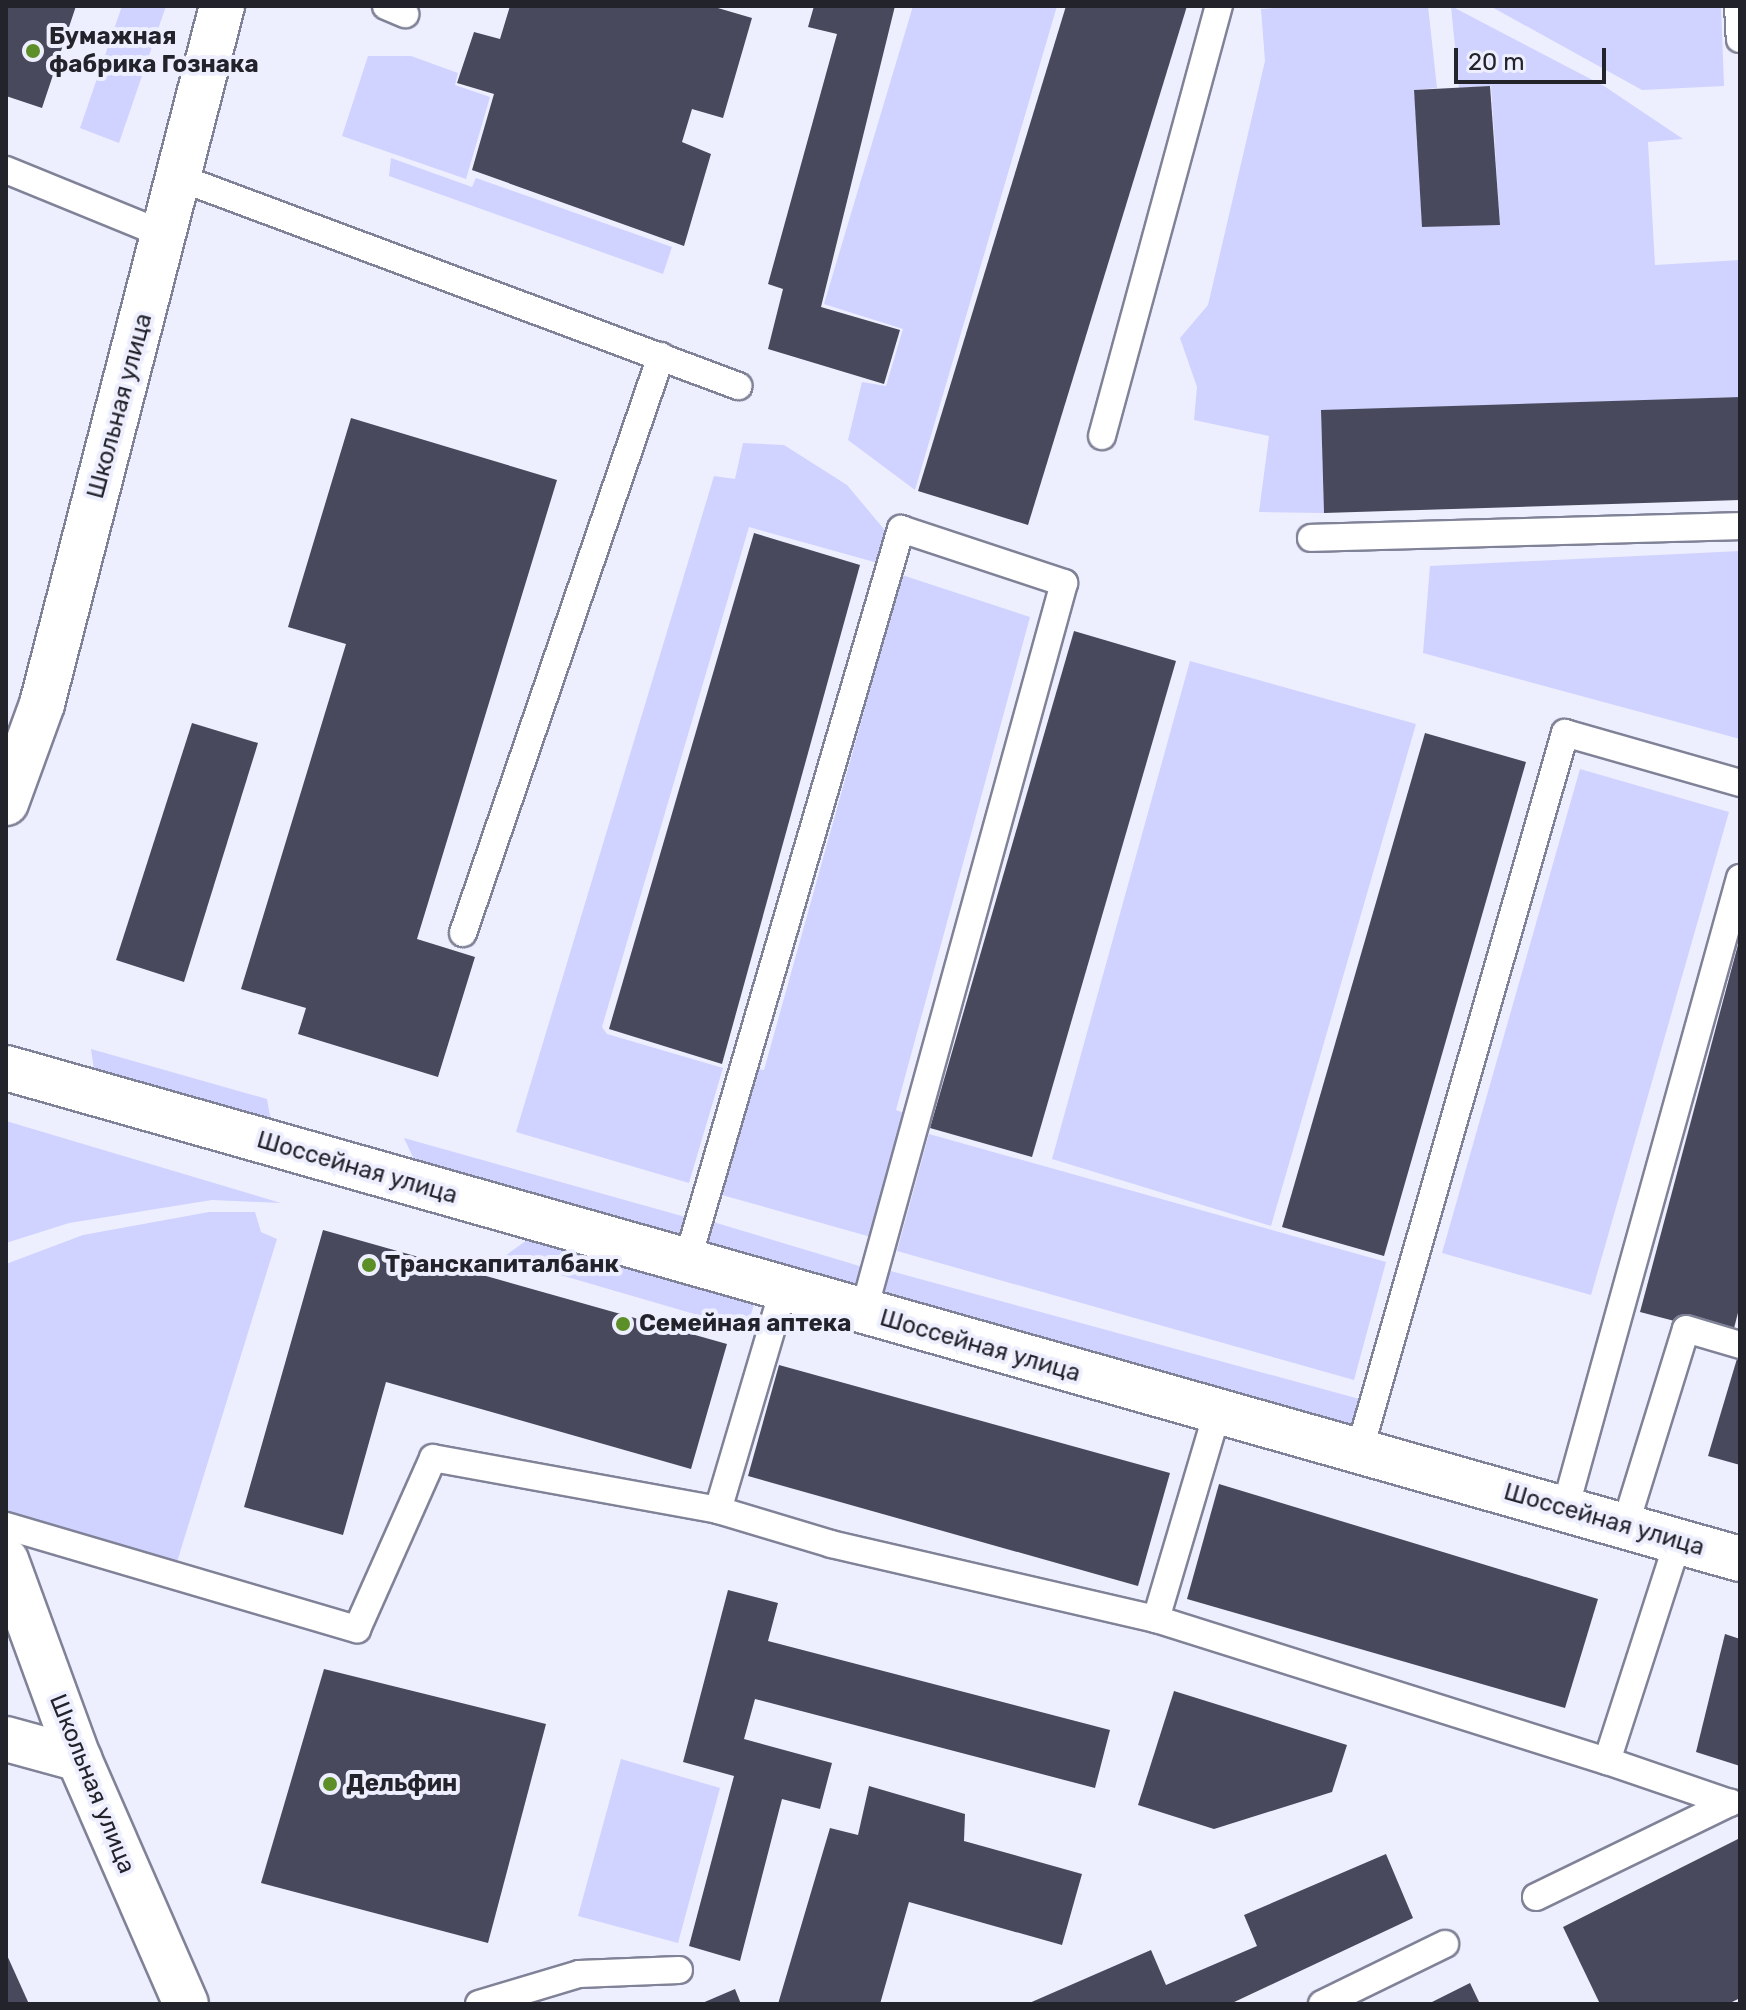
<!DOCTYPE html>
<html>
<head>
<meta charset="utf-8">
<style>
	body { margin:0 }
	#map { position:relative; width:1746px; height:2010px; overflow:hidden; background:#eeeffe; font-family:Rubik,sans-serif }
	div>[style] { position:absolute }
	.green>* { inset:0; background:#d0d2ff }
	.building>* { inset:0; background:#48495c }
	.roads { filter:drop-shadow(2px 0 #808297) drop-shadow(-2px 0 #808297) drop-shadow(0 2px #808297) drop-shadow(0 -2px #808297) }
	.service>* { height:26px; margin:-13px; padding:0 13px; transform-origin:13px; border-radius:13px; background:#fff }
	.minor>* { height:44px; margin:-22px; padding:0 22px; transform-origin:22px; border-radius:22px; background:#fff }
	.tertiary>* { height:44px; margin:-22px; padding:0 22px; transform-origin:22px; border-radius:22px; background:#fff }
	.secondary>* { height:44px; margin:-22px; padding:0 22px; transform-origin:22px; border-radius:22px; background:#fff }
	.dots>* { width:22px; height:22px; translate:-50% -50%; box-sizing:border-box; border:4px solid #eeeffe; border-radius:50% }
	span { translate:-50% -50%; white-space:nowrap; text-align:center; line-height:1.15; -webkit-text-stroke:8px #eeeffe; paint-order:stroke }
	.poi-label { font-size:24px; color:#22232b; font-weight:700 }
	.left { translate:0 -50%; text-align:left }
	.street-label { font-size:24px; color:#22232b }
	.frame { position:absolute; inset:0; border:8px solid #22232b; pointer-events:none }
	.scale { position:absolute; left:1454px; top:48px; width:152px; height:36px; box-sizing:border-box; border:4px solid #22232b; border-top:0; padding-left:10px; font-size:24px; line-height:28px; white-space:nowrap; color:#22232b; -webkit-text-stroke:6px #eeeffe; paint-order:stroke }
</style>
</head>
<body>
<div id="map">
	<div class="green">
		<i style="clip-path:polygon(122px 6px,166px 6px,119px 143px,80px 128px)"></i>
		<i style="clip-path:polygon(913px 6px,1057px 6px,915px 490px,848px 440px,862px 382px,886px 386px,903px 329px,824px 304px)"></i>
		<i style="clip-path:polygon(1304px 6px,1428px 6px,1437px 88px,1414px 90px,1423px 227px,1500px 224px,1491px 86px,1459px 88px,1451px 6px,1604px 86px,1683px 139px,1648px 142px,1655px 265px,1740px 260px,1740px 397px,1321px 411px,1324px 513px,1259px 512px,1269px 436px,1194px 420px,1197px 387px,1180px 338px,1208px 305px,1265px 61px,1261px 9px)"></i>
		<i style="clip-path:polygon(1490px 6px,1721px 6px,1724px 86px,1642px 90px)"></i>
		<i style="clip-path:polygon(368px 56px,411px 56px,458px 73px,455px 85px,490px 97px,466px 179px,342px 136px)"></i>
		<i style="clip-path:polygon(391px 158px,472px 187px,476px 178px,672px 247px,663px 274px,389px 176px)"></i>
		<i style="clip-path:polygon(743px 443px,784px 445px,847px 485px,888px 534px,878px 563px,749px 527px,602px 1027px,607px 1034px,723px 1068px,689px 1183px,516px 1132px,714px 476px,735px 479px)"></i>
		<i style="clip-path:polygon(1740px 551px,1740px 739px,1423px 653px,1430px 566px)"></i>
		<i style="clip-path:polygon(902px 575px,1030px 617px,896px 1110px,904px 1113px,871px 1237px,722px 1195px,756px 1069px,764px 1070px)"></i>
		<i style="clip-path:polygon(1190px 661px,1416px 724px,1271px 1226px,1052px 1159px)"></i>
		<i style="clip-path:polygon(1580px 769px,1729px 812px,1591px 1295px,1442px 1253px)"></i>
		<i style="clip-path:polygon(91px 1049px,267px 1099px,272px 1127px,95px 1076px)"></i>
		<i style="clip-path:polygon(6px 1121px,281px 1203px,212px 1200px,69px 1223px,6px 1243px)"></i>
		<i style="clip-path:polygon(929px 1134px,1386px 1262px,1354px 1380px,897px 1251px)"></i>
		<i style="clip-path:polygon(404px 1138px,689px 1218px,681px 1242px,418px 1168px)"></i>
		<i style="clip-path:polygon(209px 1212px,255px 1212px,261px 1232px,277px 1239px,176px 1565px,6px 1516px,6px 1264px,83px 1235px)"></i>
		<i style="clip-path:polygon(710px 1221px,866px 1268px,857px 1294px,701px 1249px)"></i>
		<i style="clip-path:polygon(531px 1237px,755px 1302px,746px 1329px,502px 1258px)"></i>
		<i style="clip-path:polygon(887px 1270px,1363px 1400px,1355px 1433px,879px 1302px)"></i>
		<i style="clip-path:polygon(621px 1759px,720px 1788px,678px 1943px,578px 1916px)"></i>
	</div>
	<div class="building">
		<i style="clip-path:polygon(6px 6px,76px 6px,42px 108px,6px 96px)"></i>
		<i style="clip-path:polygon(510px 6px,711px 6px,752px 18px,723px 118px,692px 109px,682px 142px,711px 154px,684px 246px,472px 170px,494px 94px,457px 83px,474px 32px,500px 39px)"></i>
		<i style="clip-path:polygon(814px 6px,895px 6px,821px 307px,900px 330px,884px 384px,768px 349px,783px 289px,768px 284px,837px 34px,808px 27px)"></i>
		<i style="clip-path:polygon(1066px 6px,1187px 6px,1028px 525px,918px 491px)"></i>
		<i style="clip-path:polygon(1490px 86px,1500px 225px,1422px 227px,1414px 90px)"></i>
		<i style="clip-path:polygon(1740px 397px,1740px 500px,1324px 513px,1321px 410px)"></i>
		<i style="clip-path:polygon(351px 418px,557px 480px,417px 939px,475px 957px,438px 1077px,298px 1034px,306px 1008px,241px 989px,346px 644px,288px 627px)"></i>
		<i style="clip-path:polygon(754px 533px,860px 565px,722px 1064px,609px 1029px)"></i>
		<i style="clip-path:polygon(1074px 631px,1176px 661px,1032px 1157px,930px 1128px)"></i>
		<i style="clip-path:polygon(192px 723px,258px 743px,184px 982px,116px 960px)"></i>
		<i style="clip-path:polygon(1425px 733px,1526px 762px,1384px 1256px,1282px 1227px)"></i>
		<i style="clip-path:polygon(1739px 941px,1740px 1305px,1732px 1336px,1640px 1312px)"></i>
		<i style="clip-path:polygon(323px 1230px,727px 1344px,691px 1469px,386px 1382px,343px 1535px,244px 1507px)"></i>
		<i style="clip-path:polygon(1739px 1352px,1740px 1352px,1740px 1465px,1708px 1456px)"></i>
		<i style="clip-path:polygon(779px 1365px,1170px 1473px,1138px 1586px,748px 1476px)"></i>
		<i style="clip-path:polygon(1219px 1484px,1598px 1599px,1565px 1708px,1187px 1599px)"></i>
		<i style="clip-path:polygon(728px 1590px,778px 1603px,768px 1641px,1110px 1730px,1095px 1788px,755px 1699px,744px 1739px,832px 1763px,820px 1809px,782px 1799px,740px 1961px,689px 1946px,734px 1776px,683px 1762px)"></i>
		<i style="clip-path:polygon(1725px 1634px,1740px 1639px,1740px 1766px,1696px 1752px)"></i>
		<i style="clip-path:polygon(324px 1669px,546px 1724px,488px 1943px,261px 1883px)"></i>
		<i style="clip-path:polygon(1174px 1691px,1347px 1745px,1332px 1792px,1214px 1829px,1138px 1805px)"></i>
		<i style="clip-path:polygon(869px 1786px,965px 1814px,964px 1841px,1082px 1874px,1062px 1945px,909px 1902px,880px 2004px,778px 2004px,830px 1828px,858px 1835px)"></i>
		<i style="clip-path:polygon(1740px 1838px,1740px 1998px,1728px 2004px,1600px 2004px,1563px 1927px)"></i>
		<i style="clip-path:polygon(1386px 1854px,1413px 1918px,1230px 2004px,1027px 2004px,1151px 1950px,1166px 1985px,1257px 1946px,1244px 1915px)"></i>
		<i style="clip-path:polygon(6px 1953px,29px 2004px,6px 2004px)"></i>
		<i style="clip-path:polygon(1470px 1983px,1480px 2004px,1428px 2004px)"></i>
		<i style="clip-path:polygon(735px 1989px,741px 2004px,700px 2004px)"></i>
	</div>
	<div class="roads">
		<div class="service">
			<i style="left:386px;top:6px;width:21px;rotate:23deg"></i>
			<i style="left:1738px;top:6px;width:33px;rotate:87deg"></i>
			<i style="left:6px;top:170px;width:172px;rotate:22.2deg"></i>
			<i style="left:180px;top:178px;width:596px;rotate:20.44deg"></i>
			<i style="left:1102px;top:436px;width:446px;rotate:-74.8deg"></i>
			<i style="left:1311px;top:538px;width:429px;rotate:-1.6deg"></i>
			<i style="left:463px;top:933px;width:610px;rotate:-71.06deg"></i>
			<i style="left:686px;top:1265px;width:767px;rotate:-73.72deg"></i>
			<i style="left:901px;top:529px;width:172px;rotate:18.3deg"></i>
			<i style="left:1064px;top:583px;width:757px;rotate:105.39deg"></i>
			<i style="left:1217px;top:1413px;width:215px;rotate:106.5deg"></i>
			<i style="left:1156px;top:1619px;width:473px;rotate:17.5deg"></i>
			<i style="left:1359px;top:1452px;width:748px;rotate:-74.01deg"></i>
			<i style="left:1565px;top:733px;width:182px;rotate:15.9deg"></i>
			<i style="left:1565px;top:1509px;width:655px;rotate:-74.5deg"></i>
			<i style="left:718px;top:1510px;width:118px;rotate:16.7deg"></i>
			<i style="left:831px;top:1544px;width:334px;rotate:13deg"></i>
			<i style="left:6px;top:1526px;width:366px;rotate:16.4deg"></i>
			<i style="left:357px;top:1629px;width:187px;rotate:-66deg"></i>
			<i style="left:433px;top:1458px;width:290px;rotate:10.3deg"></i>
			<i style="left:718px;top:1510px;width:228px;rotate:-73.5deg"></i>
			<i style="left:1625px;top:1526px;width:206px;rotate:-72.8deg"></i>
			<i style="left:1686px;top:1329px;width:56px;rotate:16.5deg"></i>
			<i style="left:1536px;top:1897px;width:216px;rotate:-25.9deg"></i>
			<i style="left:1730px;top:1803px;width:130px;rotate:-161.1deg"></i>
			<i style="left:1607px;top:1761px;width:231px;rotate:-72.1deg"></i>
			<i style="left:479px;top:2004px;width:104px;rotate:-16.7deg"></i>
			<i style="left:579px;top:1974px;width:100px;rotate:-2.3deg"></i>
			<i style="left:1322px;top:2004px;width:137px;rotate:-26deg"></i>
		</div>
		<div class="minor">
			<i style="left:6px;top:1739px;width:76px;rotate:15.3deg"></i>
		</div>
		<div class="tertiary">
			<i style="left:6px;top:1068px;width:1802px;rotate:15.81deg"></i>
			<i style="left:6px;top:1560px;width:212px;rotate:69.9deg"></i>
			<i style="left:79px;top:1759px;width:267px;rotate:66.4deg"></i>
		</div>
		<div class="secondary">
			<i style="left:6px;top:803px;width:105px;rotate:-70deg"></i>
			<i style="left:42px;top:704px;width:721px;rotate:-75.54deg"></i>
		</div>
	</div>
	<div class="dots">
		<i style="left:33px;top:51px;background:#5c8f28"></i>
		<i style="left:369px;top:1265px;background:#5c8f28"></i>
		<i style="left:623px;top:1324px;background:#5c8f28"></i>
		<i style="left:330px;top:1784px;background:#5c8f28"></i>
	</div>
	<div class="poi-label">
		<span class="left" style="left:49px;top:51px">Бумажная<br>фабрика Гознака</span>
		<span class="left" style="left:385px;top:1265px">Транскапиталбанк</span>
		<span class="left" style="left:639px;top:1324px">Семейная аптека</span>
		<span class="left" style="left:346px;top:1784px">Дельфин</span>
	</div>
	<div class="street-label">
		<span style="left:120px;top:406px;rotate:-75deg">Школьная улица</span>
		<span style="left:357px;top:1168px;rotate:16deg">Шоссейная улица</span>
		<span style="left:980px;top:1346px;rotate:16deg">Шоссейная улица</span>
		<span style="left:1604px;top:1520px;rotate:16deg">Шоссейная улица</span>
		<span style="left:92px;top:1784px;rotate:68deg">Школьная улица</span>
	</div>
	<div class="frame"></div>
	<div class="scale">20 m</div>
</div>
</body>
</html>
